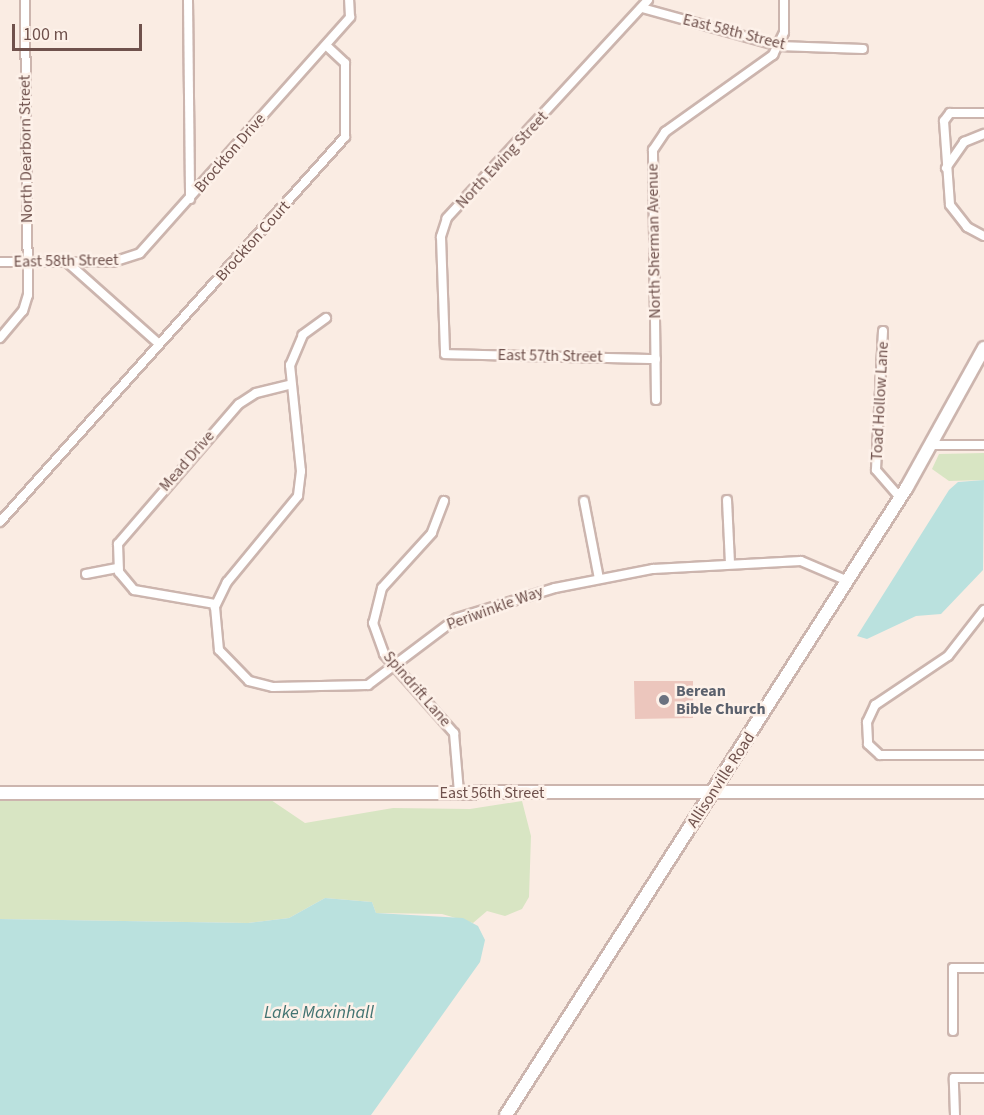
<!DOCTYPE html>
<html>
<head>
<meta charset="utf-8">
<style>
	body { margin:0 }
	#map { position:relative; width:984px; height:1115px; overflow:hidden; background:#faece3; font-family:"Source Sans 3",sans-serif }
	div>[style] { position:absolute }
	.green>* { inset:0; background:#d8e5c3 }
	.water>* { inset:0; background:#bae1de }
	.building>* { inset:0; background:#ecc6bd }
	.roads { filter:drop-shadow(2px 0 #ccb5ae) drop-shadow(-2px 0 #ccb5ae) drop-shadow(0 2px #ccb5ae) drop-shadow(0 -2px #ccb5ae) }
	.street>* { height:8px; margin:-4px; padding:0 4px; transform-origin:4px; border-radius:4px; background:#fff }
	.secondary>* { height:12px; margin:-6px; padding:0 6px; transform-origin:6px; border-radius:6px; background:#fff }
	.dots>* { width:16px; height:16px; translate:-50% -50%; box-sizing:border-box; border:3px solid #fdf1e9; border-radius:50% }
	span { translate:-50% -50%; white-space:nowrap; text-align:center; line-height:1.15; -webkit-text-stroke:5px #fdf1e9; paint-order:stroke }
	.street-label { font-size:16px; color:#6f514c }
	.worship-label { font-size:16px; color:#5b616d; font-weight:700 }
	.left { translate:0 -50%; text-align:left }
	.water-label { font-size:18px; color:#427371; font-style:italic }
	.scale { position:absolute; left:12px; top:24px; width:130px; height:27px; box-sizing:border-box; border:3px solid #6f514c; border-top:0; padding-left:8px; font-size:18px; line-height:21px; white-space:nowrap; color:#6f514c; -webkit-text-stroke:4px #fdf1e9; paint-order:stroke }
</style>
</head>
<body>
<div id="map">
	<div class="green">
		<i style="clip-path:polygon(984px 453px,984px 480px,949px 481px,932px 469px,939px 454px)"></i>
		<i style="clip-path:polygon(0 799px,271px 800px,305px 823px,393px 808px,470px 809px,522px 801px,531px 836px,529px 897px,522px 909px,505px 916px,487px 911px,473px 923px,442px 914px,376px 913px,372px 902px,325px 898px,289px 918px,248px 923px,0 919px)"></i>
	</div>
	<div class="water">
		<i style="clip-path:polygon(984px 480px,983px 570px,941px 614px,916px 616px,867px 639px,857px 636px,949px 490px,958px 482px)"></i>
		<i style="clip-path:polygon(325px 898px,372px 902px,376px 913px,463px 918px,478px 926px,485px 940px,480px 962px,371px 1115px,0 1115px,0 919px,248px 923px,289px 918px)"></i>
	</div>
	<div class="building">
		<i style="clip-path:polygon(634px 681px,693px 681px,693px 718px,635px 719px)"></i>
	</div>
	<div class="roads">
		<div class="street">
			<i style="left:188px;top:0;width:199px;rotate:89.4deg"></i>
			<i style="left:648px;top:0;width:297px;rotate:132.7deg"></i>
			<i style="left:447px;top:218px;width:20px;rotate:108deg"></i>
			<i style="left:441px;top:237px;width:117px;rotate:88deg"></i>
			<i style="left:445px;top:354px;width:211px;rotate:1.4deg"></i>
			<i style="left:642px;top:8px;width:142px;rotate:15.5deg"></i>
			<i style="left:779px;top:46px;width:84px;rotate:2deg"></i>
			<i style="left:984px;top:113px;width:34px;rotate:180deg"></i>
			<i style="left:950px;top:113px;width:10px;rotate:127deg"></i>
			<i style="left:944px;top:121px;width:84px;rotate:85.9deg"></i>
			<i style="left:950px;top:205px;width:28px;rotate:52deg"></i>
			<i style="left:967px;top:227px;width:19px;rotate:28deg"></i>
			<i style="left:946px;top:168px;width:32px;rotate:-55deg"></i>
			<i style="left:964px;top:142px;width:22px;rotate:-22deg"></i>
			<i style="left:0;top:262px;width:113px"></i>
			<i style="left:113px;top:262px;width:28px;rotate:-18deg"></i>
			<i style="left:140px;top:253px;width:316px;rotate:-48.3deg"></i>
			<i style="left:350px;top:17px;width:17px;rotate:-93deg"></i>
			<i style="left:67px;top:262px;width:123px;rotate:41.7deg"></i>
			<i style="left:326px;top:318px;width:29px;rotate:144deg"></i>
			<i style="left:303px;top:335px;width:33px;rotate:113deg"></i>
			<i style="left:290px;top:365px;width:107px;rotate:84.1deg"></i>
			<i style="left:301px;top:471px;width:25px;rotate:97deg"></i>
			<i style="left:298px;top:496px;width:112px;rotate:129.5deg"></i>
			<i style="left:227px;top:582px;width:28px;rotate:116deg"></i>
			<i style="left:215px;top:607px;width:43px;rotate:84.7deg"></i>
			<i style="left:219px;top:650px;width:43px;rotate:45.9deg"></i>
			<i style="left:249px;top:681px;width:25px;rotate:14deg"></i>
			<i style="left:273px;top:687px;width:95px;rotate:-1.2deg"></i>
			<i style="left:368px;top:685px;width:111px;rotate:-37deg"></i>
			<i style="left:457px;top:618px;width:102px;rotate:-17deg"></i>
			<i style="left:555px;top:588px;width:100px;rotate:-11deg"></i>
			<i style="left:653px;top:569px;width:148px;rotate:-3.1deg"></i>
			<i style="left:801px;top:561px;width:51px;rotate:23.1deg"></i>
			<i style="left:883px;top:331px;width:139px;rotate:92.9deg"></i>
			<i style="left:876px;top:470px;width:37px;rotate:49deg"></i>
			<i style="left:0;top:338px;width:35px;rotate:-50deg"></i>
			<i style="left:23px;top:311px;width:17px;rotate:-73deg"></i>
			<i style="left:28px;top:295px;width:295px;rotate:-90.6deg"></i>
			<i style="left:656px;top:400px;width:250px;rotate:-90.7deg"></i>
			<i style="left:653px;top:150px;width:22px;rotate:-56deg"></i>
			<i style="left:665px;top:132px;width:133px;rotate:-35.5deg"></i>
			<i style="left:773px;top:55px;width:25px;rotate:-64deg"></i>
			<i style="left:784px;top:32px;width:32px;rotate:-90deg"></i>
			<i style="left:932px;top:445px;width:52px"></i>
			<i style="left:727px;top:500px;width:64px;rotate:87.3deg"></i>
			<i style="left:444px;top:501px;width:34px;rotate:111deg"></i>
			<i style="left:432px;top:533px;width:74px;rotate:132.3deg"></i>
			<i style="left:382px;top:588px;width:36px;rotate:104deg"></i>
			<i style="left:373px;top:623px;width:33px;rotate:70deg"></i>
			<i style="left:384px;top:654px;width:106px;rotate:48.5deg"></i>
			<i style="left:454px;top:733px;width:60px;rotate:85.2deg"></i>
			<i style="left:584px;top:501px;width:79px;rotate:79.1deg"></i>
			<i style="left:0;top:522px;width:517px;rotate:-48.14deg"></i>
			<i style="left:345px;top:137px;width:74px;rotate:-90deg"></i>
			<i style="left:345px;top:63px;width:26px;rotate:-137deg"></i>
			<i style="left:86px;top:574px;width:33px;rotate:-11deg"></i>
			<i style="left:215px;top:604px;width:82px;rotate:-170.2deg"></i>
			<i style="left:134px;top:590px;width:23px;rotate:-130deg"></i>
			<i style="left:119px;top:572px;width:28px;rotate:-92deg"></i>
			<i style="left:118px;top:544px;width:185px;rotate:-49.2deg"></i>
			<i style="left:239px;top:404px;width:20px;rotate:-33deg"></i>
			<i style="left:256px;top:393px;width:34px;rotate:-14deg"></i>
			<i style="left:984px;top:610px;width:58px;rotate:128deg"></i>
			<i style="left:948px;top:656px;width:88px;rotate:146.1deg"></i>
			<i style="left:875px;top:705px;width:19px;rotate:115deg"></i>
			<i style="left:867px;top:722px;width:22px;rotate:87deg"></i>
			<i style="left:868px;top:744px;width:16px;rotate:43deg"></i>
			<i style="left:880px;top:755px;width:104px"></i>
			<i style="left:953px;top:1031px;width:63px;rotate:-90deg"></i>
			<i style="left:953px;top:968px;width:31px"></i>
			<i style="left:955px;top:1115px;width:37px;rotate:-92deg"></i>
			<i style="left:954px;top:1078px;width:30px"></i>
		</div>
		<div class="secondary">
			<i style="left:0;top:793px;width:984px;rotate:-0.06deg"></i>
			<i style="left:506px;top:1115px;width:745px;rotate:-57.44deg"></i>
			<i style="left:907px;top:487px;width:159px;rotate:-61deg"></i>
		</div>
	</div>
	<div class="dots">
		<i style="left:664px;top:700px;background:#6b7280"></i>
	</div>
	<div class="street-label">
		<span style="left:734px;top:32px;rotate:14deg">East 58th Street</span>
		<span style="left:26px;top:149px;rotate:-91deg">North Dearborn Street</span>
		<span style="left:230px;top:153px;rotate:-49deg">Brockton Drive</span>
		<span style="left:502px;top:160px;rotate:-47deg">North Ewing Street</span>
		<span style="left:253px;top:241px;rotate:-48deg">Brockton Court</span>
		<span style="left:654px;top:241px;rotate:-91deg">North Sherman Avenue</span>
		<span style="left:66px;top:261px;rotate:-1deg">East 58th Street</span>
		<span style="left:550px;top:356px;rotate:1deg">East 57th Street</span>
		<span style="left:880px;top:401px;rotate:-87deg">Toad Hollow Lane</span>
		<span style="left:187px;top:461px;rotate:-49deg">Mead Drive</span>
		<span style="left:495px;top:608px;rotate:-20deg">Periwinkle Way</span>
		<span style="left:417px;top:689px;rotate:49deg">Spindrift Lane</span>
		<span style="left:721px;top:780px;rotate:-57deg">Allisonville Road</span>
		<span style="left:492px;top:793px">East 56th Street</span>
	</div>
	<div class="worship-label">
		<span class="left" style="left:676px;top:700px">Berean<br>Bible Church</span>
	</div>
	<div class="water-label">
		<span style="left:319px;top:1013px">Lake Maxinhall</span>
	</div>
	<div class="scale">100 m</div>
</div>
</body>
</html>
